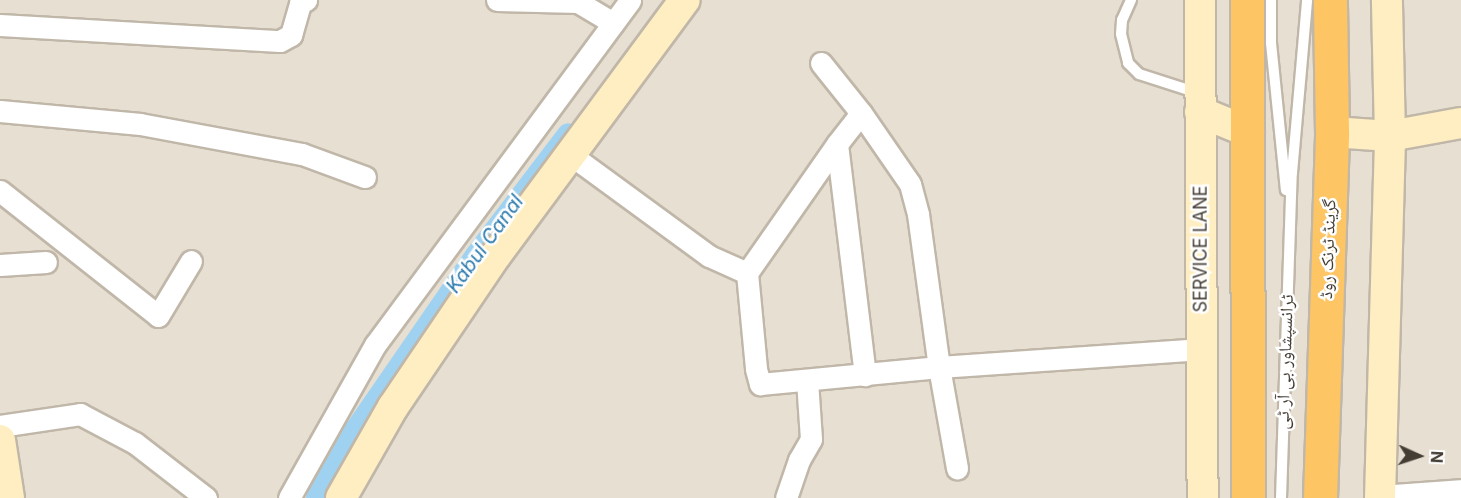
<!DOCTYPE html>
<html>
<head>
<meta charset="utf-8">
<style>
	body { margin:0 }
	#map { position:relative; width:1461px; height:498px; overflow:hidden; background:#f2ede4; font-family:Inter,"Noto Naskh Arabic",sans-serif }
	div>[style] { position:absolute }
	.residential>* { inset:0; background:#e6dfd2 }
	.canal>* { height:20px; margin:-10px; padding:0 10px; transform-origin:10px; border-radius:10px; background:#9fd1f0 }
	.roads { filter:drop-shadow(2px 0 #c0b7a9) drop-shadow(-2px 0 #c0b7a9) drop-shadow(0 2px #c0b7a9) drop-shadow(0 -2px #c0b7a9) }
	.lane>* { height:10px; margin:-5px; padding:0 5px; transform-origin:5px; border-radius:5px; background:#fff }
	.street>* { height:21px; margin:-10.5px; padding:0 10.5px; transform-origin:10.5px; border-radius:10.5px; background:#fff }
	.secondary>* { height:30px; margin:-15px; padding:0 15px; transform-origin:15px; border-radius:15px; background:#feeec1 }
	.highway>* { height:33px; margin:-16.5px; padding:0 16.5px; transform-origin:16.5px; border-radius:16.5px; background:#fdc563 }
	span { translate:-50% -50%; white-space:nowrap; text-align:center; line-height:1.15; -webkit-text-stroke:5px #fff; paint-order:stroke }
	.street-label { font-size:18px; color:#443d34 }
	.water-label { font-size:20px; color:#2e7caf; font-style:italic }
	.north { position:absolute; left:1389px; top:426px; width:60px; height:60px; -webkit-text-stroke:4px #fff; paint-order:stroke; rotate:93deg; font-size:16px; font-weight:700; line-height:24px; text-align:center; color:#443d34 }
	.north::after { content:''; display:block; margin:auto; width:21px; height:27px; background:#443d34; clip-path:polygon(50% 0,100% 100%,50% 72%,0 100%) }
</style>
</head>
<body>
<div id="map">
	<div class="residential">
		<i style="clip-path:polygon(0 0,1461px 0,1461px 498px,0 498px)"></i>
	</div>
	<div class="canal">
		<i style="left:316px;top:498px;width:79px;rotate:-60.5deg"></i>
		<i style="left:355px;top:429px;width:211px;rotate:-55.4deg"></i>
		<i style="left:475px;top:255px;width:153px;rotate:-52.7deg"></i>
	</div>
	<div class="roads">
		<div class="lane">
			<i style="left:1131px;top:0;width:22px;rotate:114deg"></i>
			<i style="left:1122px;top:20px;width:14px;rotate:94deg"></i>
			<i style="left:1121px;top:34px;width:30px;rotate:76deg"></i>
			<i style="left:1128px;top:63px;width:16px;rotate:45deg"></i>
			<i style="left:1139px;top:74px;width:62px;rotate:17.9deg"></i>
			<i style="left:1271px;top:0;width:43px;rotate:90deg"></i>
			<i style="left:1271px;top:43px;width:148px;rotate:84.2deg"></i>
			<i style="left:1281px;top:498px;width:325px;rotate:-88.1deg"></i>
			<i style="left:1292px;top:173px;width:174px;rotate:-85deg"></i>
		</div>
		<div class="street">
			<i style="left:497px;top:0;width:81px;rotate:1.4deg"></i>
			<i style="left:578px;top:2px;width:41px;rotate:31deg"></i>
			<i style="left:0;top:25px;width:280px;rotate:3.3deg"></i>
			<i style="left:280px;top:41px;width:13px;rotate:-29deg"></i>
			<i style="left:291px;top:35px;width:33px;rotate:-74deg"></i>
			<i style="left:300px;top:3px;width:7px;rotate:-27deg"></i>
			<i style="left:821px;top:63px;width:64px;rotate:51.3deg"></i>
			<i style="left:0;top:111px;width:141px;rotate:5.3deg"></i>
			<i style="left:140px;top:124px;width:165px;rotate:10.5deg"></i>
			<i style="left:302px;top:154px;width:67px;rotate:20.1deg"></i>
			<i style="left:837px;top:144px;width:233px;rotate:83.1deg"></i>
			<i style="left:571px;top:155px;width:171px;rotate:36.2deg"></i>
			<i style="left:709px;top:256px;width:42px;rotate:24.1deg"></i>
			<i style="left:747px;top:273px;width:96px;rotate:84.6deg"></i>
			<i style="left:756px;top:369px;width:16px;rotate:75deg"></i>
			<i style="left:760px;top:384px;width:180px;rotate:-5.4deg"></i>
			<i style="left:939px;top:367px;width:264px;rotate:-3.9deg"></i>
			<i style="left:0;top:191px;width:201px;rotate:38.3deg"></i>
			<i style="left:158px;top:316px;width:64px;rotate:-59deg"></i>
			<i style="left:0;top:265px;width:46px;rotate:-3.7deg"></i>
			<i style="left:747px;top:273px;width:157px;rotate:-55.1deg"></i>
			<i style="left:837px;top:144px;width:39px;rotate:-52deg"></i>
			<i style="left:861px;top:113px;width:86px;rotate:55.4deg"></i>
			<i style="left:910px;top:184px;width:31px;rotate:75deg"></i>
			<i style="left:918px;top:214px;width:154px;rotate:82.2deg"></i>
			<i style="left:939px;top:367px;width:103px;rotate:79.9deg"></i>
			<i style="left:0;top:426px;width:81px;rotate:-8.5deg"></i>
			<i style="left:80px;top:414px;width:62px;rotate:27.8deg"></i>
			<i style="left:135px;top:443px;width:90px;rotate:37.8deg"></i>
			<i style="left:1380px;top:496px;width:81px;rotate:-4.2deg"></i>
			<i style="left:289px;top:498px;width:176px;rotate:-60.7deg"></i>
			<i style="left:375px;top:345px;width:429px;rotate:-53.5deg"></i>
			<i style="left:786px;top:498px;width:40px;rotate:-71.1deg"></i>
			<i style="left:799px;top:460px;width:24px;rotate:-60deg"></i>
			<i style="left:811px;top:439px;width:59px;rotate:-93.9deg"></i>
		</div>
		<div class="secondary">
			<i style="left:1200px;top:0;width:498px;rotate:89.7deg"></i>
			<i style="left:1200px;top:112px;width:53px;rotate:22.2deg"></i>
			<i style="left:1332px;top:132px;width:58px;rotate:3.9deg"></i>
			<i style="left:1390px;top:136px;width:72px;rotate:-10.4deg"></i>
			<i style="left:0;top:440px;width:59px;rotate:81.2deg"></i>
			<i style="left:341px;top:498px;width:105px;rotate:-60.3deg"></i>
			<i style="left:393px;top:407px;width:184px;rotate:-55.9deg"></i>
			<i style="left:496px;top:255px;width:317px;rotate:-53.5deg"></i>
			<i style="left:1380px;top:498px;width:362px;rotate:-88.4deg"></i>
			<i style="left:1390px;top:136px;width:136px;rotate:-91.3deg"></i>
		</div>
		<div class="highway">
			<i style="left:1247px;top:0;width:498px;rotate:89.9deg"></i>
			<i style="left:1320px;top:498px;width:366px;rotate:-88.1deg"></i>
			<i style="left:1332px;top:132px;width:132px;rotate:-90.9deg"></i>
		</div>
	</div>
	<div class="street-label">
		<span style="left:1201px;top:249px;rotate:-90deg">SERVICE LANE</span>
		<span style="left:1328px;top:249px;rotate:-88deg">گرینڈ ٹرنک روڈ</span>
		<span style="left:1285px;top:362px;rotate:-88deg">ٹرانسپشاور بی آر ٹی</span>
	</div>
	<div class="water-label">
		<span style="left:485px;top:244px;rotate:-54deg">Kabul Canal</span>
	</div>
	<div class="north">N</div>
</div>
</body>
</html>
